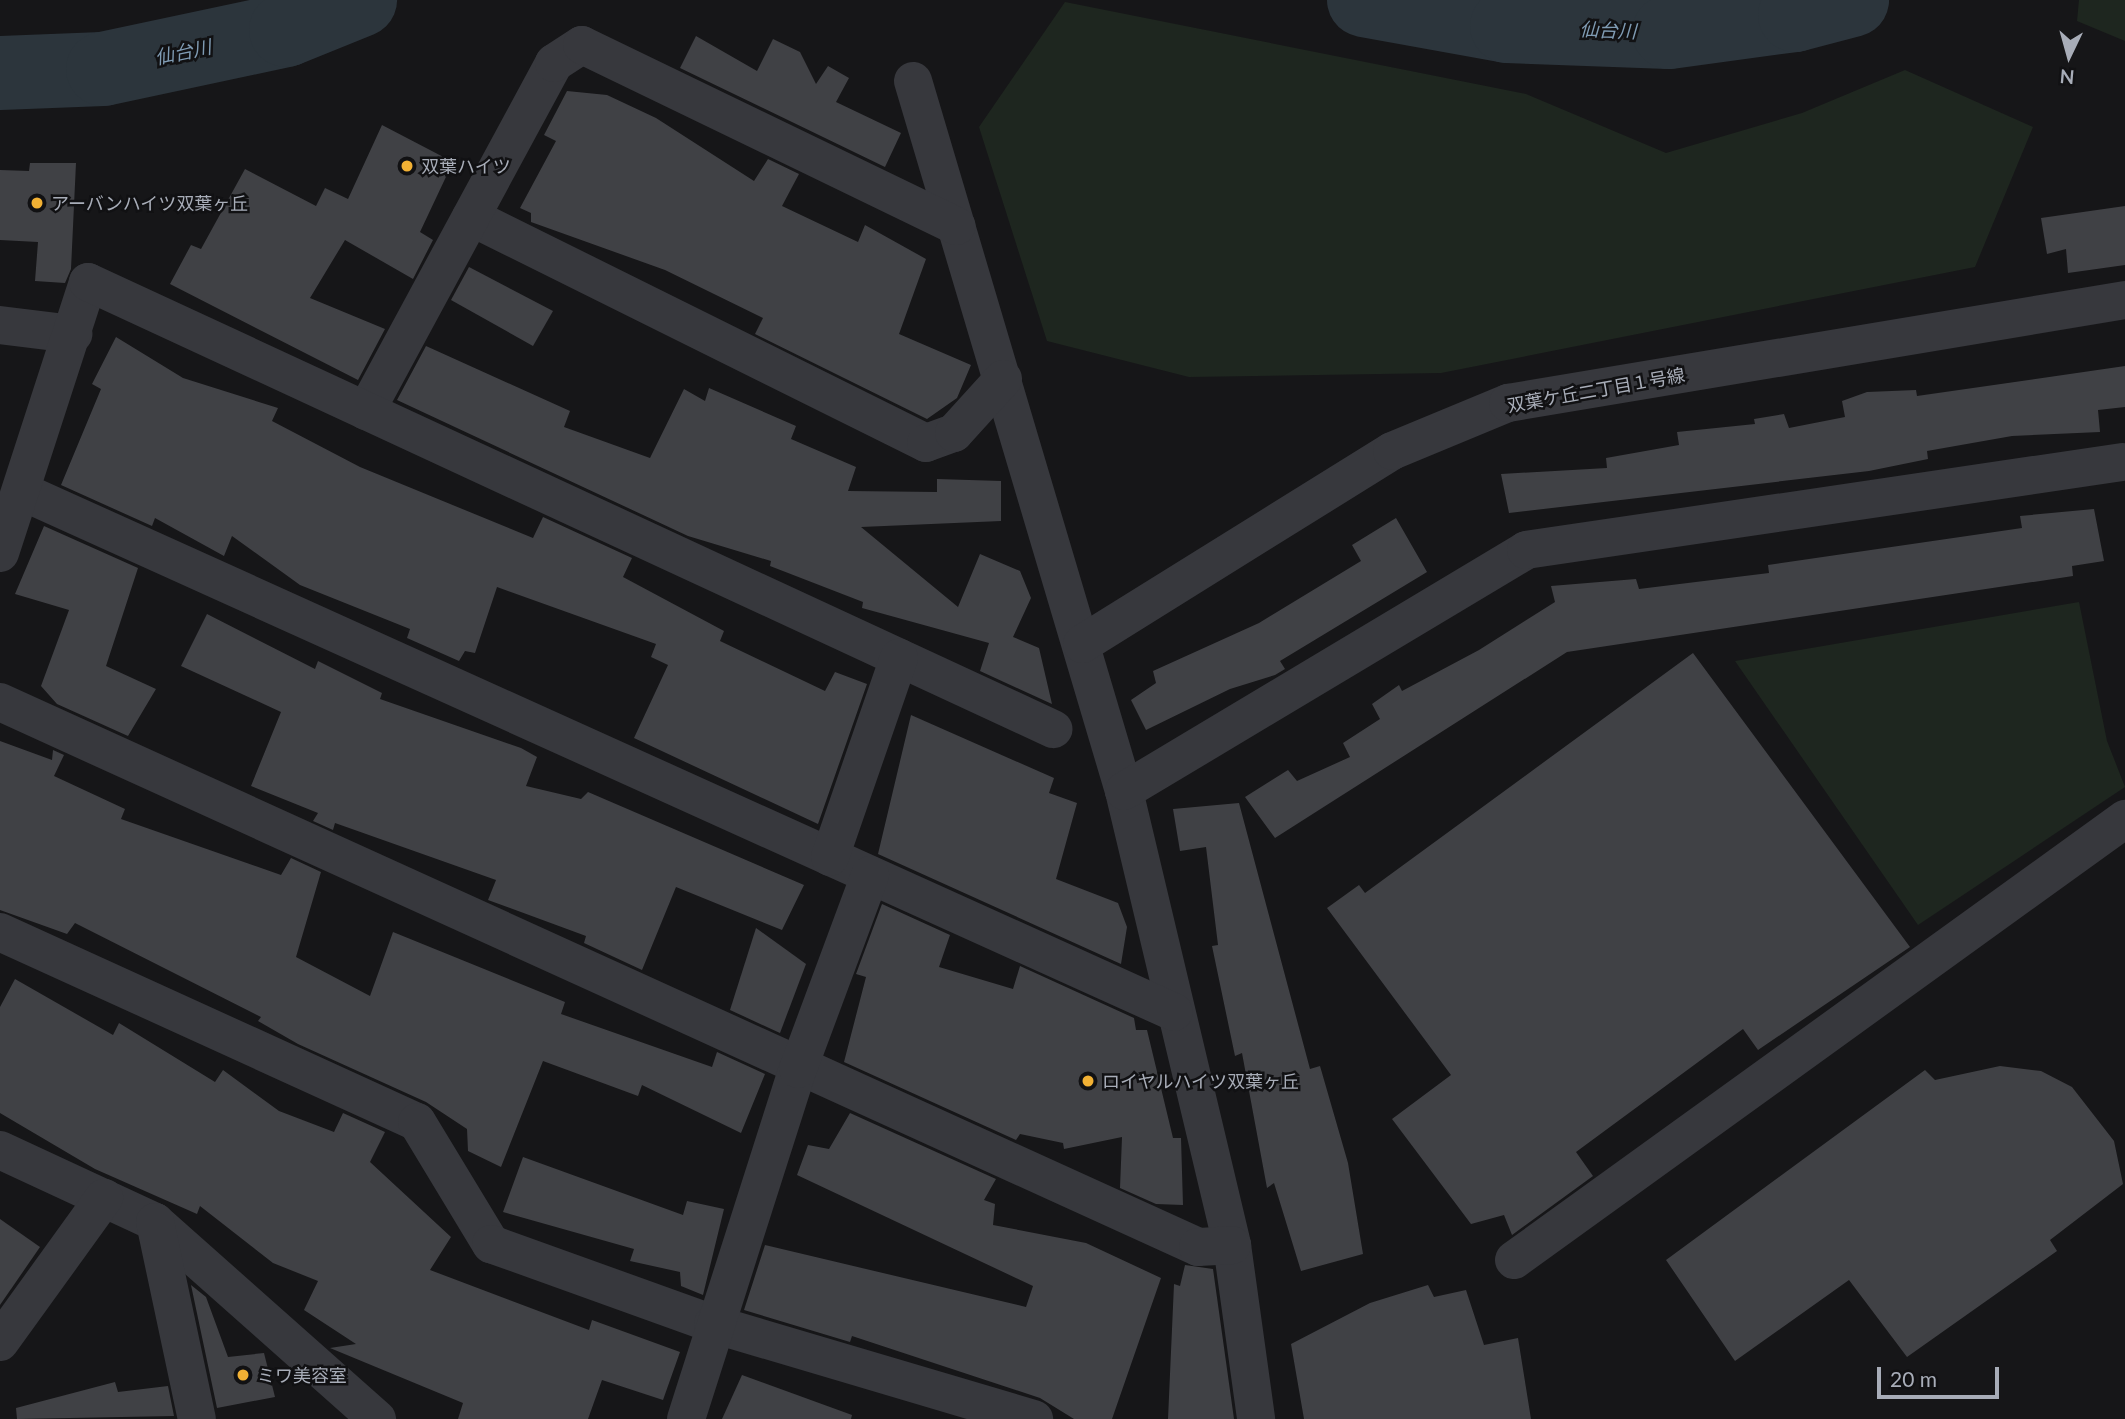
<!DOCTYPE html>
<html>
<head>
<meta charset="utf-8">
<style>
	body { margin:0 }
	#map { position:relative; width:2125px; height:1419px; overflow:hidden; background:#161618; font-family:Lato,"Noto Sans JP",sans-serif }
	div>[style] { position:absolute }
	.green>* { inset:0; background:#1e261f }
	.river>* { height:74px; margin:-37px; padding:0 37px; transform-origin:37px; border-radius:37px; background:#2c353c }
	.building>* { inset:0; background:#404145 }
	.minor>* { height:38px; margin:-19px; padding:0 19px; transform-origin:19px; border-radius:19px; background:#37383d }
	.dots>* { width:19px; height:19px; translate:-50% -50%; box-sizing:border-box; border:4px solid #111113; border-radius:50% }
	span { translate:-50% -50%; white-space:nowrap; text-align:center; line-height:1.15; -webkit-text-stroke:5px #111113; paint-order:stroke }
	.poi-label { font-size:18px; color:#a8adb8 }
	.left { translate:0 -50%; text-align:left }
	.street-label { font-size:18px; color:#a8adb8 }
	.water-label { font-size:19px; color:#7f9bb3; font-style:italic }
	.north { position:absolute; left:2034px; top:21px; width:70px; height:70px; -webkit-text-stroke:5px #111113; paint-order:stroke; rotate:185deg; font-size:19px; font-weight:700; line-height:28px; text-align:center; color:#a8adb8 }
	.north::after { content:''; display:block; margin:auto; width:24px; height:32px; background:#a8adb8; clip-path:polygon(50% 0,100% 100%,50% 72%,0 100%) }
	.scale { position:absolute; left:1877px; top:1367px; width:122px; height:32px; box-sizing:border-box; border:4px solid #a8adb8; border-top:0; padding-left:9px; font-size:21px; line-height:24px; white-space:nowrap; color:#a8adb8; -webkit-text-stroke:5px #111113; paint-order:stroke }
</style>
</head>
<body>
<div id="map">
	<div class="green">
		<i style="clip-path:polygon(2079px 0,2125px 0,2125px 41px,2077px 21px)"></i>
		<i style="clip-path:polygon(1065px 2px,1526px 94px,1666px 153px,1802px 113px,1905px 70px,2033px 127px,1975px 267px,1441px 373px,1189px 377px,1047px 341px,979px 127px)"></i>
		<i style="clip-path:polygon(2079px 602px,2107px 741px,2125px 787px,1918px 925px,1735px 661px)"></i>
	</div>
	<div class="river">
		<i style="left:1364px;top:0;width:145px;rotate:10.3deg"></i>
		<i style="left:1507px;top:26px;width:162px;rotate:2.1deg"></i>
		<i style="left:1669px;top:32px;width:127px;rotate:-7.7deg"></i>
		<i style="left:1795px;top:15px;width:59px;rotate:-14.7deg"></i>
		<i style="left:0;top:73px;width:103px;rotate:-2.2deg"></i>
		<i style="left:103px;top:69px;width:187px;rotate:-12deg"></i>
		<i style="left:286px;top:30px;width:80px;rotate:-22.1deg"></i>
	</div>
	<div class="building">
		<i style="clip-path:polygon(696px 36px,757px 71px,773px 39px,800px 52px,816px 84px,828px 66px,849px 78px,836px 102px,901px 133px,885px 167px,680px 68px)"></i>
		<i style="clip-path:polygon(567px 91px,607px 95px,656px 118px,754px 181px,768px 159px,799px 174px,782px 206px,858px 242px,865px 225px,926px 259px,899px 334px,971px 365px,957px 398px,927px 419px,755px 334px,763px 318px,665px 270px,531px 222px,531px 213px,520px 208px,556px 141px,544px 135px)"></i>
		<i style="clip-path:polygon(382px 125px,453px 162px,420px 232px,433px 240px,413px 279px,345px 240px,310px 298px,385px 329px,358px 380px,170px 284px,191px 245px,201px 249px,245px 169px,316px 206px,325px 188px,348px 199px)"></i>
		<i style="clip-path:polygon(30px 163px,76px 163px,71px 269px,65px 283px,35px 281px,38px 242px,0 240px,0 170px,29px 171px)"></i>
		<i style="clip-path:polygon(2125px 206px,2125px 265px,2068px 273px,2066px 249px,2047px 254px,2041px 218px)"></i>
		<i style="clip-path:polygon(469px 267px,553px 311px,533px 346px,451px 300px)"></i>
		<i style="clip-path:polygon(116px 337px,183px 378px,278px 408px,272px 421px,360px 467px,533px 538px,543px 517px,632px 558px,623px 577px,724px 631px,720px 641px,825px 691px,835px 672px,867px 684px,818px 824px,634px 738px,668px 665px,651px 657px,656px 644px,497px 587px,475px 653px,465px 651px,459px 661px,407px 638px,410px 629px,300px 585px,232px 536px,224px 556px,155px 518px,152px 526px,61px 485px,101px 389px,92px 384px)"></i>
		<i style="clip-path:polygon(426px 346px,570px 411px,564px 427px,650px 458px,684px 389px,705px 401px,709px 388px,796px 426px,791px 439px,856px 467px,848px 491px,937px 492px,937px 479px,1001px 481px,1001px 521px,861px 527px,958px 607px,980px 554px,1020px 571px,1031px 598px,1013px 637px,1039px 648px,1052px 704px,980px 671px,989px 643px,862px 608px,863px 602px,770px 566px,771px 561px,688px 536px,397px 400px)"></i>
		<i style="clip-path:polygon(2125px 366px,2125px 407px,2098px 410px,2100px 432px,2012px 436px,1927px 451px,1928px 459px,1869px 471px,1509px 513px,1501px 474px,1607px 468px,1606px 458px,1679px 445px,1677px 432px,1755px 424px,1754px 419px,1784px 414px,1789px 428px,1845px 417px,1842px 401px,1867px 392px,1916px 390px,1917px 396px)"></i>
		<i style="clip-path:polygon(2094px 509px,2104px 561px,2072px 566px,2073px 576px,1567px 652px,1275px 838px,1245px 797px,1288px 770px,1297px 781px,1350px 757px,1343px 743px,1380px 719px,1372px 704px,1399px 685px,1402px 691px,1479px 650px,1555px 602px,1551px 586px,1636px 579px,1639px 589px,1769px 573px,1768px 565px,2022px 528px,2020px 516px)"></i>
		<i style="clip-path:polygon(1396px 518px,1427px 572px,1280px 661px,1285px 669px,1275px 675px,1230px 689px,1146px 730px,1131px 700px,1156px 683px,1153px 671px,1259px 623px,1361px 561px,1352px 545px)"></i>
		<i style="clip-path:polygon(44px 526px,138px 568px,106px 666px,156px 689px,128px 736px,57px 704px,41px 686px,69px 610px,15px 594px)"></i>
		<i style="clip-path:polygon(207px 614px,315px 669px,318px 661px,382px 693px,380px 699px,521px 748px,537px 757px,526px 786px,581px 799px,588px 792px,804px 885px,782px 930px,676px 887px,642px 970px,584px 943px,586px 936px,488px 900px,496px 880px,335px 823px,333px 830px,313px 821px,318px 813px,251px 786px,281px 712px,181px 666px)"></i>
		<i style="clip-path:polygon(1693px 653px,1910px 947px,1758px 1050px,1743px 1029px,1576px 1152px,1593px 1176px,1512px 1235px,1504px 1215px,1471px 1224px,1392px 1119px,1451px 1075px,1327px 908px,1359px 885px,1365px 893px)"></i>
		<i style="clip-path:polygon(911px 715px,1054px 778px,1049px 793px,1077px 803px,1056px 879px,1118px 903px,1127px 927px,1121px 964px,878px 854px)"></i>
		<i style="clip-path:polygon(0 741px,52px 760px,53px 750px,64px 755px,54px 776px,125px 809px,121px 819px,281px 875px,291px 858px,321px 872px,296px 957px,370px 996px,393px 932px,565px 1002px,561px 1014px,712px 1067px,717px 1052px,765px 1074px,741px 1133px,642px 1085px,638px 1096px,543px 1061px,501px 1167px,468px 1151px,467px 1129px,426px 1102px,298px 1044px,258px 1021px,261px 1017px,75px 923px,67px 934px,0 910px)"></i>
		<i style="clip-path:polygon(1239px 803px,1310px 1069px,1320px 1066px,1348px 1163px,1363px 1254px,1301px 1271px,1274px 1183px,1267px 1188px,1242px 1053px,1235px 1056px,1212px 946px,1218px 945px,1206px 847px,1180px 851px,1173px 809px)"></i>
		<i style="clip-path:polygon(882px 904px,950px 935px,939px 967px,1013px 989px,1020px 966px,1134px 1018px,1136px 1030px,1147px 1030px,1173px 1138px,1181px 1138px,1183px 1205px,1156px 1204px,1120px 1188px,1122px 1137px,1064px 1149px,1063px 1143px,1020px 1134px,1016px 1140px,844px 1062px,866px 977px,856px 974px)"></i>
		<i style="clip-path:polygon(756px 928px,806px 964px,780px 1033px,730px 1010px)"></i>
		<i style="clip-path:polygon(15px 979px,113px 1035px,119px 1023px,215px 1082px,223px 1070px,279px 1111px,334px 1132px,343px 1113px,385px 1132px,370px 1162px,451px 1237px,430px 1270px,589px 1330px,592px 1320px,680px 1352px,663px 1400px,602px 1380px,588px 1419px,458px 1419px,463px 1403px,330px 1348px,356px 1344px,304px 1310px,318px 1281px,273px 1263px,200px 1206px,197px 1214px,95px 1169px,0 1113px,0 1007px)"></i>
		<i style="clip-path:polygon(2000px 1066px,2041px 1071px,2072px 1087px,2114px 1141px,2123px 1184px,2050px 1240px,2057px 1251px,1907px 1357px,1849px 1280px,1735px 1361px,1666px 1260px,1925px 1070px,1935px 1080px)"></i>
		<i style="clip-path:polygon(850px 1113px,996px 1179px,984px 1200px,995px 1204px,993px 1225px,1086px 1243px,1161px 1278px,1112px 1419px,1074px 1419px,1040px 1398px,852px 1336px,850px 1342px,744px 1310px,765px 1245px,1026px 1307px,1033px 1286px,797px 1175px,808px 1145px,829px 1149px)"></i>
		<i style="clip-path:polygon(523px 1157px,683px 1215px,687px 1201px,724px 1209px,703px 1295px,681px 1286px,680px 1272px,630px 1261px,634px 1249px,503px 1212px)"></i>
		<i style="clip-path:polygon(0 1219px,40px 1247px,0 1305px)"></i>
		<i style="clip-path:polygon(1185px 1265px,1213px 1269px,1234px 1419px,1168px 1419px,1174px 1284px,1180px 1286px)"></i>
		<i style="clip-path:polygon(191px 1285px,206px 1297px,228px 1357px,264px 1353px,275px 1397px,217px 1408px)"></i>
		<i style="clip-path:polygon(1428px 1285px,1434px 1297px,1466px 1290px,1484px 1345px,1518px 1338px,1531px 1419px,1304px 1419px,1291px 1344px,1370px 1303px)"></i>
		<i style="clip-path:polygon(742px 1375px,852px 1415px,851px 1419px,722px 1419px)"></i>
		<i style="clip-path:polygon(115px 1382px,118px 1392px,168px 1386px,174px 1416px,17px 1419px,16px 1408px)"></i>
	</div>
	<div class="minor">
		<i style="left:913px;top:81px;width:741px;rotate:73.45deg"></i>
		<i style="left:1124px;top:791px;width:467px;rotate:76.6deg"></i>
		<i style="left:1232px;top:1245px;width:176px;rotate:82.1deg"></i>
		<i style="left:471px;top:217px;width:508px;rotate:26.41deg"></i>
		<i style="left:926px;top:443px;width:30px;rotate:-20deg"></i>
		<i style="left:954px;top:433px;width:73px;rotate:-47.8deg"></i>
		<i style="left:0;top:325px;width:74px;rotate:7deg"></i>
		<i style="left:366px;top:411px;width:396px;rotate:-61.6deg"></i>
		<i style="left:554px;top:63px;width:33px;rotate:-33deg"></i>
		<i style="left:582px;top:45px;width:416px;rotate:25.8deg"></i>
		<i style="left:21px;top:491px;width:1265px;rotate:24.32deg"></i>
		<i style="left:0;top:553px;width:285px;rotate:-72deg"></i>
		<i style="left:88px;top:282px;width:1064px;rotate:24.85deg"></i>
		<i style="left:1082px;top:644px;width:365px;rotate:-31.9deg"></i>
		<i style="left:1392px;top:451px;width:126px;rotate:-22.5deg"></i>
		<i style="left:1508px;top:403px;width:626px;rotate:-9.48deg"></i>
		<i style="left:0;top:702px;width:1316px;rotate:24.46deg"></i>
		<i style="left:1198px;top:1247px;width:34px;rotate:-3deg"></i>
		<i style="left:1124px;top:791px;width:469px;rotate:-30.9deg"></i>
		<i style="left:1526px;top:550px;width:603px;rotate:-8.39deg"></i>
		<i style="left:830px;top:857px;width:211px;rotate:-70.9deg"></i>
		<i style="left:0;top:932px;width:458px;rotate:24.5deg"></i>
		<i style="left:417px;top:1122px;width:143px;rotate:58.8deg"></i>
		<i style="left:491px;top:1244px;width:236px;rotate:19.8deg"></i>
		<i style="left:713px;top:1324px;width:335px;rotate:16.5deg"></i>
		<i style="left:0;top:1150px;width:171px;rotate:24.9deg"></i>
		<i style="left:155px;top:1222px;width:297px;rotate:41.6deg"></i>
		<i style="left:155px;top:1222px;width:201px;rotate:78deg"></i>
		<i style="left:1514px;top:1260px;width:754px;rotate:-35.82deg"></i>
		<i style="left:0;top:1342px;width:178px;rotate:-54.2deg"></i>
		<i style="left:686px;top:1419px;width:367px;rotate:-72.3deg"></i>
		<i style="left:798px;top:1069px;width:207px;rotate:-69.6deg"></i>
	</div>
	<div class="dots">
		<i style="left:407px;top:166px;background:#f2b134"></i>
		<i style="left:37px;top:203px;background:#f2b134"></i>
		<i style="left:1088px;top:1081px;background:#f2b134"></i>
		<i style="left:243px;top:1375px;background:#f2b134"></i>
	</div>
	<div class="poi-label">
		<span class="left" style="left:421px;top:166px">双葉ハイツ</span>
		<span class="left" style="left:51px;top:203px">アーバンハイツ双葉ヶ丘</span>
		<span class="left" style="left:1102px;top:1081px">ロイヤルハイツ双葉ヶ丘</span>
		<span class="left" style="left:257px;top:1375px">ミワ美容室</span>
	</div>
	<div class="street-label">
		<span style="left:1596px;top:390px;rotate:-10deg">双葉ケ丘二丁目１号線</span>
	</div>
	<div class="water-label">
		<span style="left:1608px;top:30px;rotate:2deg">仙台川</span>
		<span style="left:183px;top:52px;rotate:-12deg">仙台川</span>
	</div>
	<div class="north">N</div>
	<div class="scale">20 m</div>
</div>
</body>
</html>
